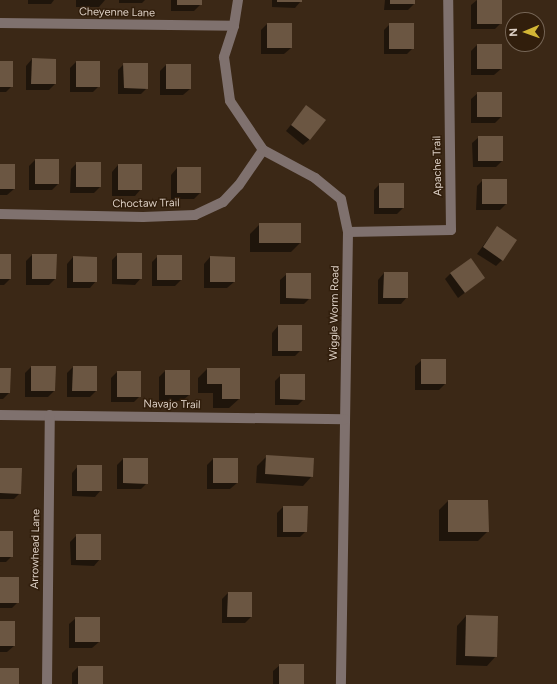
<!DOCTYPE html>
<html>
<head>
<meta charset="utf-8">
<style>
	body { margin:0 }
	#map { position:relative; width:557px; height:684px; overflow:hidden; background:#3b2816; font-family:Figtree,sans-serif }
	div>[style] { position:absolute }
	.shadow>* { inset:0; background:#0007 }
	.building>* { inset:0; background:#6b5642 }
	.minor>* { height:10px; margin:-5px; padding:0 5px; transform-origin:5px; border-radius:5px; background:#7f716e }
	span { translate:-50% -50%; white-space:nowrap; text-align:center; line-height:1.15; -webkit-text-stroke:3px #311e0c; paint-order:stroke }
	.street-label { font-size:11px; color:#dccfc4 }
	.north { position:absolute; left:505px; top:12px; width:40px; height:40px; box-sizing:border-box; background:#311e0c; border:1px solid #756556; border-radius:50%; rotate:268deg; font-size:11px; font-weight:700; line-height:16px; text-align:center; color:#dccfc4 }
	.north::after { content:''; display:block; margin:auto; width:14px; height:18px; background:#d3b635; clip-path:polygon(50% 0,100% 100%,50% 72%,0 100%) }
</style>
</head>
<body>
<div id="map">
	<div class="shadow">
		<i style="clip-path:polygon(28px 0,54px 0,51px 4px,28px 4px)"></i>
		<i style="clip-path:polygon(76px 0,105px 0,99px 7px,76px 7px)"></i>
		<i style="clip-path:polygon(119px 0,145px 0,142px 3px,119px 3px)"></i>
		<i style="clip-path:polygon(171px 0,201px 0,201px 4px,194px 11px,171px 11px)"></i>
		<i style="clip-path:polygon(272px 0,301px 0,301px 1px,295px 8px,272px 7px)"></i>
		<i style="clip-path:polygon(385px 0,414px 0,414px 4px,408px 10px,384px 10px)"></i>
		<i style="clip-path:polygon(477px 0,501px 0,501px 23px,495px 29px,471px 29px,471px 5px)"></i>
		<i style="clip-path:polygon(267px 24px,291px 48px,284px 54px,261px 54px,261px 30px)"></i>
		<i style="clip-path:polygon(390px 24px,413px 48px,407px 54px,384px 54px,384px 30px)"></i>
		<i style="clip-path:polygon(477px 45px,501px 69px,494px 75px,471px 75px,471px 51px)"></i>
		<i style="clip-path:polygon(32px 59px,55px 84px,49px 90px,26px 90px,26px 66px)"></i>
		<i style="clip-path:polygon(0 62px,12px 86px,6px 92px,0 92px)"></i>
		<i style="clip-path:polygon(76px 62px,99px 86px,93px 92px,70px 92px,70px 68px)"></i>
		<i style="clip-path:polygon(124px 64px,147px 88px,141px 94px,118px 94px,118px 70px)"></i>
		<i style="clip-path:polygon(166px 65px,190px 89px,183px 95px,160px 95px,160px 71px)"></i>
		<i style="clip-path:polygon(478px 93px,501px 117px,495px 123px,471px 123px,471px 99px)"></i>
		<i style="clip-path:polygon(306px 106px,310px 139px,303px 145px,286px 131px)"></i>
		<i style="clip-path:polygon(479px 137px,502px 161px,496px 167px,473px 167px,472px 143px)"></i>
		<i style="clip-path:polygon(35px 160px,58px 184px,52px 190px,29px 190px,29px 166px)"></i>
		<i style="clip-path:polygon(77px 163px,100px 187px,94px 193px,70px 193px,71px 169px)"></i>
		<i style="clip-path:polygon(0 165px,14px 189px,7px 195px,0 195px)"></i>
		<i style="clip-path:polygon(118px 165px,141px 189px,135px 196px,112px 196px,112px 172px)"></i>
		<i style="clip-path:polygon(177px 168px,200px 193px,194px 199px,171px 199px,171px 175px)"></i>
		<i style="clip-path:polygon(483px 180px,506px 204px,500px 210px,476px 210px,477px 186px)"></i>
		<i style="clip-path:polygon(380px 184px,403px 208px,397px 214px,374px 214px,374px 190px)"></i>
		<i style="clip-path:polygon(260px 224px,300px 243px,291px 252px,250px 252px,250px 234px)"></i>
		<i style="clip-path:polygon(497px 227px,502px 260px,496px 266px,477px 254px)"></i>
		<i style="clip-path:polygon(118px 254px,141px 278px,135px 285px,112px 284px,112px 260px)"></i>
		<i style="clip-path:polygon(0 255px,10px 279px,4px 285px,0 285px)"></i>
		<i style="clip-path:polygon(32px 255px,56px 255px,55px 279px,49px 285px,26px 285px,26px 261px)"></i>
		<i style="clip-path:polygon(158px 256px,181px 280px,175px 286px,152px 286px,152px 262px)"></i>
		<i style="clip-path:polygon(73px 257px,96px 258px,96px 281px,90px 288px,67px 288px,67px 264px)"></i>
		<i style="clip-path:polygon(210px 257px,234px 282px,227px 288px,204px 288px,204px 264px)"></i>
		<i style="clip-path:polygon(384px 273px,407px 273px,407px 297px,401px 304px,378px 304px,378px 280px)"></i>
		<i style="clip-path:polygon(451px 273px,484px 278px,458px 298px,445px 279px)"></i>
		<i style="clip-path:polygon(287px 274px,310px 298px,304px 304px,280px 304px,280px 280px)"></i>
		<i style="clip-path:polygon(278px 326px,301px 326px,301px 350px,295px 356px,272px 356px,272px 333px)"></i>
		<i style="clip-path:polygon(422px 360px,445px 360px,445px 384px,439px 390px,415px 390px,415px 366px)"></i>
		<i style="clip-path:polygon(31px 367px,54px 391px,48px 397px,25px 397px,25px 373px)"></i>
		<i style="clip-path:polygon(73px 367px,96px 367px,96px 391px,90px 397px,67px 397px,67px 373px)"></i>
		<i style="clip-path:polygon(0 369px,9px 393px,3px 399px,0 399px)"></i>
		<i style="clip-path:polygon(207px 369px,239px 399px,229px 408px,213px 408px,213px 393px,198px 393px,198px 378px)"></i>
		<i style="clip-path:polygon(165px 371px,189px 395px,182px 401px,159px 401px,159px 377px)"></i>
		<i style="clip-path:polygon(117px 372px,140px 396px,134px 402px,111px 402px,111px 378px)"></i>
		<i style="clip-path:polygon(281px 375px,304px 399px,298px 405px,275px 405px,275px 381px)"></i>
		<i style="clip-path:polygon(267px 456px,312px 476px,303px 486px,256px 483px,257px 466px)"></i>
		<i style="clip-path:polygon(214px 458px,237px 483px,230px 489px,207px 489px,207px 465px)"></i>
		<i style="clip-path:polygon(123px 459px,147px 483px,141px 489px,117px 489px,117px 465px)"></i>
		<i style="clip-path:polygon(78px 466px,101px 490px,95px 497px,72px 496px,72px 473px)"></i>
		<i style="clip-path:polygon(0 469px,20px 493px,14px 499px,0 499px)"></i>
		<i style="clip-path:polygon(448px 501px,488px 531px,478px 541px,439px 541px,439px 510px)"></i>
		<i style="clip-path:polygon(283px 507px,306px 531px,300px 537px,277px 537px,277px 513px)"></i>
		<i style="clip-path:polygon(0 532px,12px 556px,6px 562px,0 562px)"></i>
		<i style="clip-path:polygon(77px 535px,100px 559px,94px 566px,71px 565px,70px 542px)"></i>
		<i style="clip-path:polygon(0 578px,18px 602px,12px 608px,0 608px)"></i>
		<i style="clip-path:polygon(228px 593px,251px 617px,245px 623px,222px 623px,222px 599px)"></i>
		<i style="clip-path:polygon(466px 616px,496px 656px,487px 666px,456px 665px,457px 626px)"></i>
		<i style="clip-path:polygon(76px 618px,99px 642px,92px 648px,69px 648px,69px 624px)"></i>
		<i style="clip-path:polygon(0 622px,14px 646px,7px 652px,0 652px)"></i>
		<i style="clip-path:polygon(280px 665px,303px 684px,273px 684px,273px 671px)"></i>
		<i style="clip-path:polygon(78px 667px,102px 684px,72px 684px,72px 673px)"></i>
	</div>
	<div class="building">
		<i style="clip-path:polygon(177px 0,202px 0,202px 5px,177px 5px)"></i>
		<i style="clip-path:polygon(277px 0,302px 0,302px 2px,277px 2px)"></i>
		<i style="clip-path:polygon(390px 0,415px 0,415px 4px,390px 4px)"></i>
		<i style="clip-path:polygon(477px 0,502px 0,502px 24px,477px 24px)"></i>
		<i style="clip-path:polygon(267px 23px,292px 23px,292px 48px,267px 48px)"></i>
		<i style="clip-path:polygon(389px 23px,414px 23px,414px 49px,389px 49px)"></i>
		<i style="clip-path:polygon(477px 44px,502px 44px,502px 69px,477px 69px)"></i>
		<i style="clip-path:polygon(32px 58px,56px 59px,56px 84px,31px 84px)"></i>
		<i style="clip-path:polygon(0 61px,13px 61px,13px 87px,0 87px)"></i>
		<i style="clip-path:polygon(76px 61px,100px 61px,100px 87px,76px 87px)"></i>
		<i style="clip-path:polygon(123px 63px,148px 63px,148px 89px,124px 88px)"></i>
		<i style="clip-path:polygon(166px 64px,191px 64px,191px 89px,166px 89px)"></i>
		<i style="clip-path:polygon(477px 92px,502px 92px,502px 117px,477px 117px)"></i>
		<i style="clip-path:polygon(306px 105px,326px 120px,310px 140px,291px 125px)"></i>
		<i style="clip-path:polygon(478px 136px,503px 136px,503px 161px,478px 161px)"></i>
		<i style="clip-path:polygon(35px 159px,59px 159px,59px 184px,35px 184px)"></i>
		<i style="clip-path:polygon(76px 162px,101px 162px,101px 187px,76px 187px)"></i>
		<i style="clip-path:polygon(0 164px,15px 164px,15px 189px,0 189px)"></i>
		<i style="clip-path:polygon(118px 164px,142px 164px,142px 190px,118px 190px)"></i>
		<i style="clip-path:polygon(177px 167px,201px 167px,201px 193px,177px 193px)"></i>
		<i style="clip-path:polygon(482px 179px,507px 179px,507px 204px,482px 204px)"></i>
		<i style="clip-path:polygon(379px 183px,404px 183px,404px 208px,379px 208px)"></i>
		<i style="clip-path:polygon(259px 223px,301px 223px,301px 243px,259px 243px)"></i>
		<i style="clip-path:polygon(497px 226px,517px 240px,503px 261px,483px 247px)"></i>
		<i style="clip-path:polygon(117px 253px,142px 253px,142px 279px,117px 279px)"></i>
		<i style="clip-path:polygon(0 254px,11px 254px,11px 279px,0 279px)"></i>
		<i style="clip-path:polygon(32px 254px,57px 254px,56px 279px,32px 279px)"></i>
		<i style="clip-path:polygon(157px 255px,182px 255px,182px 280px,157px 280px)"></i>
		<i style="clip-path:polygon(73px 256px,97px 257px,97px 282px,73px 282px)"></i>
		<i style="clip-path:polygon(210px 256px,235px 257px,235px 282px,210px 282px)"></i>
		<i style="clip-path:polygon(471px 258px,485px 278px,465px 293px,450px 273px)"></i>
		<i style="clip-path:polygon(384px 272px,408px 272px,408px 298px,383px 298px)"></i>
		<i style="clip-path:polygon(286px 273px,311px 273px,311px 299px,286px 298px)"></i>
		<i style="clip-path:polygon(278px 325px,302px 325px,302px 351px,278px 351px)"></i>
		<i style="clip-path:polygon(421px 359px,446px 359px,446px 384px,421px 384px)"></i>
		<i style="clip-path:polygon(31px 366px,56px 366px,55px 391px,31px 391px)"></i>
		<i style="clip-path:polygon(73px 366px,97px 366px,97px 391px,72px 391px)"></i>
		<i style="clip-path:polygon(0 368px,11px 368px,10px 393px,0 393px)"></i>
		<i style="clip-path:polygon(207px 368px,240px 368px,240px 399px,222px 399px,222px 384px,207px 384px)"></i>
		<i style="clip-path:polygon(165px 370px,190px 370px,190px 395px,165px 395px)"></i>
		<i style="clip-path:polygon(117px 371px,141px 371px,141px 397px,117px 397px)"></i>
		<i style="clip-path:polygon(280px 374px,305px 374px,305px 400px,280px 399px)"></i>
		<i style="clip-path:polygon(266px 455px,314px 458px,313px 477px,265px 474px)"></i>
		<i style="clip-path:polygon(123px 458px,148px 458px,148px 484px,123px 483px)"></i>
		<i style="clip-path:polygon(213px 458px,238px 458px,238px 483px,213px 483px)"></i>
		<i style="clip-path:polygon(77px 465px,102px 465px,102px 491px,77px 491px)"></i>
		<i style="clip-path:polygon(0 468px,22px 468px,21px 494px,0 493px)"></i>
		<i style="clip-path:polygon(448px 500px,488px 500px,489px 532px,448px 532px)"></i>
		<i style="clip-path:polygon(283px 506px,308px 506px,307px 532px,283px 532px)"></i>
		<i style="clip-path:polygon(0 531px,13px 531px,13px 557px,0 557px)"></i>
		<i style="clip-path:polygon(76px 534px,101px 534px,101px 560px,76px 560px)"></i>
		<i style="clip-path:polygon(0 577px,19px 577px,19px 603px,0 603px)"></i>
		<i style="clip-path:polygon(228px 592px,252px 592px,252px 617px,227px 617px)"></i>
		<i style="clip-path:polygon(466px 615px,498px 616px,497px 657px,465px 656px)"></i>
		<i style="clip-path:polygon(75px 617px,100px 617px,100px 642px,75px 642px)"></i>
		<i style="clip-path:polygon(0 621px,15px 621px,15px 646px,0 646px)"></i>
		<i style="clip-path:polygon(279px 664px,304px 664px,304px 684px,279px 684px)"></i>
		<i style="clip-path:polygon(78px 666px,103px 666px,103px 684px,78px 684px)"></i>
		<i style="clip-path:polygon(0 668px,19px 668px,19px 684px,0 684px)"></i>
	</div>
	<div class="minor">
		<i style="left:238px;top:0;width:26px;rotate:99deg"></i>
		<i style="left:234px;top:26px;width:33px;rotate:108deg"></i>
		<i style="left:224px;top:57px;width:44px;rotate:82.2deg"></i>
		<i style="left:230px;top:101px;width:59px;rotate:56deg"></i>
		<i style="left:263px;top:150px;width:59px;rotate:28.3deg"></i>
		<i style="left:315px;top:178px;width:33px;rotate:39deg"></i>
		<i style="left:341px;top:199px;width:34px;rotate:78deg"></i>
		<i style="left:348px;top:232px;width:452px;rotate:90.9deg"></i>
		<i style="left:0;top:23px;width:234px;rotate:0.7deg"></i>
		<i style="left:0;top:214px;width:143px;rotate:1.2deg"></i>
		<i style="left:143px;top:217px;width:52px;rotate:-2.2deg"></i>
		<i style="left:195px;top:215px;width:31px;rotate:-25deg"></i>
		<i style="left:223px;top:202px;width:23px;rotate:-47deg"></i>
		<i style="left:239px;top:185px;width:42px;rotate:-55.6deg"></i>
		<i style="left:348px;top:232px;width:103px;rotate:-1.1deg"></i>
		<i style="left:451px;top:230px;width:230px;rotate:-90.7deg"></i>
		<i style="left:0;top:415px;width:345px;rotate:0.7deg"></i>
		<i style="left:47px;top:684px;width:269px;rotate:-89.4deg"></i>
	</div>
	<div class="street-label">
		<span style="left:117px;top:13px;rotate:1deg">Cheyenne Lane</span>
		<span style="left:438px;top:166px;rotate:-91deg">Apache Trail</span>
		<span style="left:146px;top:204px;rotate:-1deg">Choctaw Trail</span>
		<span style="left:335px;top:313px;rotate:-89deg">Wiggle Worm Road</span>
		<span style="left:172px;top:405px;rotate:1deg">Navajo Trail</span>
		<span style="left:36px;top:549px;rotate:-89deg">Arrowhead Lane</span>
	</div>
	<div class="north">N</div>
</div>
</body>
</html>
